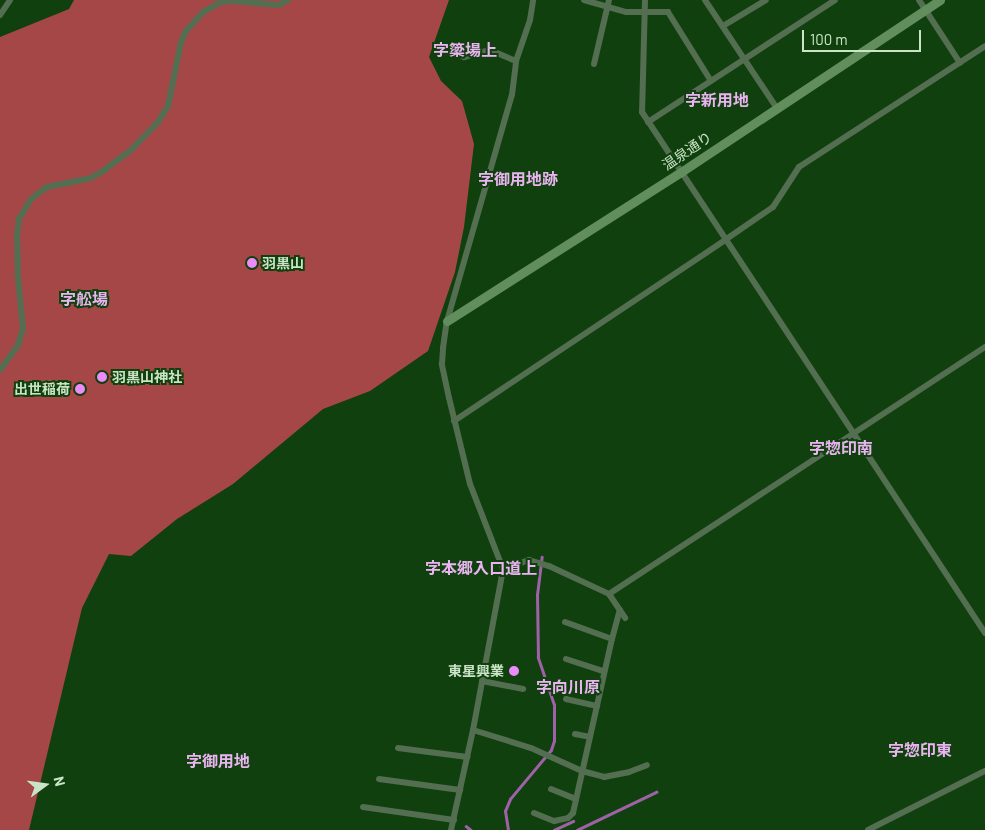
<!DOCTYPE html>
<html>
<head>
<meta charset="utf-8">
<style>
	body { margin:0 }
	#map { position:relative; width:985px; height:830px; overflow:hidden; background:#10400d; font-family:Barlow,"Noto Sans JP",sans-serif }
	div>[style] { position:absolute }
	.forest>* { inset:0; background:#a64747 }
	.stream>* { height:2.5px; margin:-1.25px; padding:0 1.25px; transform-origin:1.25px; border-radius:1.25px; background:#9f61a8 }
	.street>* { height:6px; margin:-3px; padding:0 3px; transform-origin:3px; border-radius:3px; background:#536e50 }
	.secondary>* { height:9px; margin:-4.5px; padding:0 4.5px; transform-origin:4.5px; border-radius:4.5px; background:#628e5e }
	.dots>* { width:14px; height:14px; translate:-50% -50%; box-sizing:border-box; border:2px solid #10400d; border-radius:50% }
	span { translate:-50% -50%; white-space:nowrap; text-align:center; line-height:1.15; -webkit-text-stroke:4px #10400d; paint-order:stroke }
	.street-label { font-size:14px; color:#cae4c7 }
	.poi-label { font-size:14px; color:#cae4c7; font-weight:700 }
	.left { translate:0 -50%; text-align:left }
	.right { translate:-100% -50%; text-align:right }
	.quarter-label { font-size:16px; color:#e9b4f1; font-weight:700 }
	.north { position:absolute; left:20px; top:760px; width:50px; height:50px; -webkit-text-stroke:4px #10400d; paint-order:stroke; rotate:76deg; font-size:14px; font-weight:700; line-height:20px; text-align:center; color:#cae4c7 }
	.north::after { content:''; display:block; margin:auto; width:18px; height:22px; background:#cae4c7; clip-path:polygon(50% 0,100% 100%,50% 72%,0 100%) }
	.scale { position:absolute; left:802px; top:30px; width:119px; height:22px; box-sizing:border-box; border:2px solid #cae4c7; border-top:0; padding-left:6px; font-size:15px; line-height:18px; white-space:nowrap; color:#cae4c7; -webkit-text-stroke:4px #10400d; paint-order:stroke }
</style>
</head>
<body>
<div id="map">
	<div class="forest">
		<i style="clip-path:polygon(74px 0,449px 0,429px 57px,441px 81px,462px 101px,474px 144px,464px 227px,455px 272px,428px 351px,370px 391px,323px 409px,233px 484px,177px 519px,131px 556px,109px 554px,82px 608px,29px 830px,0 830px,0 37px,69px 9px)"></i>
	</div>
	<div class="stream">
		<i style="left:466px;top:826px;width:6px;rotate:39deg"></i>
		<i style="left:508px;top:830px;width:19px;rotate:-99deg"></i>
		<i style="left:505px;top:811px;width:13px;rotate:-67deg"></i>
		<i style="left:510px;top:799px;width:64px;rotate:-50.1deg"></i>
		<i style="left:551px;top:750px;width:9px;rotate:-72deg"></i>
		<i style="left:554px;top:741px;width:36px;rotate:-90deg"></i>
		<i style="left:554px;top:705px;width:50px;rotate:-108.8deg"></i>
		<i style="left:538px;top:658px;width:63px;rotate:-90.9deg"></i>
		<i style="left:537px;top:595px;width:38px;rotate:-83deg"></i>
		<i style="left:554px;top:830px;width:21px;rotate:-25deg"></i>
		<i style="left:577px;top:830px;width:88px;rotate:-25.7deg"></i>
	</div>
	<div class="street">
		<i style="left:584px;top:0;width:44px;rotate:15.9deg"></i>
		<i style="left:626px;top:12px;width:42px"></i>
		<i style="left:668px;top:12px;width:81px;rotate:58.1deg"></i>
		<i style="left:645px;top:0;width:112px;rotate:91.5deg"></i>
		<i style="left:642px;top:112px;width:624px;rotate:56.64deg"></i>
		<i style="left:705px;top:0;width:128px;rotate:56.4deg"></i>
		<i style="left:919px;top:0;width:75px;rotate:56.9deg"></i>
		<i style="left:0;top:15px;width:18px;rotate:-56deg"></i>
		<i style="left:723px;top:26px;width:50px;rotate:-31.2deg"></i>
		<i style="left:451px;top:48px;width:16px;rotate:35deg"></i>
		<i style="left:464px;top:57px;width:27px;rotate:-15deg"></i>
		<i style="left:490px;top:50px;width:28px;rotate:23deg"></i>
		<i style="left:594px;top:64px;width:66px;rotate:-76.8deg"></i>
		<i style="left:648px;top:122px;width:223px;rotate:-33.1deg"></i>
		<i style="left:0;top:370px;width:31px;rotate:-54deg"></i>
		<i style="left:18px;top:345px;width:17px;rotate:-73deg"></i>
		<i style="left:23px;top:329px;width:51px;rotate:-95.6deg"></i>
		<i style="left:18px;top:278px;width:43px;rotate:-91.3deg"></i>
		<i style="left:17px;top:235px;width:16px;rotate:-83deg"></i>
		<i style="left:19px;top:219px;width:23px;rotate:-59deg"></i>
		<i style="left:31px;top:199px;width:20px;rotate:-37deg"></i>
		<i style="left:47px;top:187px;width:45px;rotate:-11.6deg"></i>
		<i style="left:91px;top:178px;width:14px;rotate:-30deg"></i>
		<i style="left:103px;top:171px;width:34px;rotate:-37deg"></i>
		<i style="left:130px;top:151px;width:40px;rotate:-46deg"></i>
		<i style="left:158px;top:122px;width:19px;rotate:-58deg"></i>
		<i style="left:168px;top:106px;width:65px;rotate:-78.5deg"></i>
		<i style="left:181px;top:42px;width:12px;rotate:-66deg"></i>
		<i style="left:186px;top:31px;width:25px;rotate:-48deg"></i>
		<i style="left:203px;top:12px;width:21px;rotate:-29deg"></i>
		<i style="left:221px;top:2px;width:11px;rotate:-5deg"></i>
		<i style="left:232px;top:1px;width:47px;rotate:4.9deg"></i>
		<i style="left:279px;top:5px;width:10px;rotate:-29deg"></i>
		<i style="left:454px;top:421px;width:326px;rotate:-33.7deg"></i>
		<i style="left:725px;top:240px;width:58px;rotate:-34.5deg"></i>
		<i style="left:773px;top:207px;width:48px;rotate:-57deg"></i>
		<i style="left:799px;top:167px;width:222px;rotate:-33deg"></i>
		<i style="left:503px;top:569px;width:28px;rotate:-19deg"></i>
		<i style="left:529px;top:560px;width:21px;rotate:17deg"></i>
		<i style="left:549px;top:566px;width:66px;rotate:25deg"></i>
		<i style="left:609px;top:594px;width:450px;rotate:-33.3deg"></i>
		<i style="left:609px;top:594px;width:29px;rotate:56deg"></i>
		<i style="left:565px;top:622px;width:50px;rotate:19.9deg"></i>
		<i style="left:566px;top:659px;width:40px;rotate:18deg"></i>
		<i style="left:482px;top:681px;width:42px;rotate:11deg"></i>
		<i style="left:566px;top:699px;width:32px;rotate:13deg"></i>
		<i style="left:473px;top:730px;width:61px;rotate:17.2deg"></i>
		<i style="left:531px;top:748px;width:56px;rotate:24.3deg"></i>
		<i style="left:582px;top:771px;width:23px;rotate:15deg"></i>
		<i style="left:604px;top:777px;width:25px;rotate:-11deg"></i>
		<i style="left:629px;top:772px;width:19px;rotate:-21deg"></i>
		<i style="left:575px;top:734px;width:15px;rotate:11deg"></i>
		<i style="left:398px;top:748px;width:70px;rotate:7.4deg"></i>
		<i style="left:379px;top:779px;width:82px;rotate:7.7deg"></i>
		<i style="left:551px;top:789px;width:27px;rotate:22deg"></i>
		<i style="left:363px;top:807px;width:92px;rotate:8.1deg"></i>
		<i style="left:534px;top:813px;width:22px;rotate:22deg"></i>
		<i style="left:554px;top:821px;width:14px;rotate:-12deg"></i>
		<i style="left:568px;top:818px;width:7px;rotate:-45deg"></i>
		<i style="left:573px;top:813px;width:178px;rotate:-77.4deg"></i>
		<i style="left:612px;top:639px;width:30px;rotate:-75deg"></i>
		<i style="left:451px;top:830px;width:102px;rotate:-77.6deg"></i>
		<i style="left:473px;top:730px;width:164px;rotate:-79.4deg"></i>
		<i style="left:503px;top:569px;width:91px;rotate:-111.2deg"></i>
		<i style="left:470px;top:484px;width:89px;rotate:-103.7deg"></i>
		<i style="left:449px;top:398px;width:35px;rotate:-102deg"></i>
		<i style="left:442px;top:364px;width:16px;rotate:-86deg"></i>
		<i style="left:443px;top:348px;width:27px;rotate:-82deg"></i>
		<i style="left:447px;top:321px;width:235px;rotate:-74deg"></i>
		<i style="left:512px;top:95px;width:34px;rotate:-83deg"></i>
		<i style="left:516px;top:61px;width:43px;rotate:-71.1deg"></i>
		<i style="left:530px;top:20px;width:20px;rotate:-81deg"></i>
		<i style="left:868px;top:830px;width:131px;rotate:-26.8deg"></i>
	</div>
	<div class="secondary">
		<i style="left:447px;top:321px;width:277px;rotate:-32.5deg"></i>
		<i style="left:681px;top:172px;width:311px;rotate:-33.6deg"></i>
	</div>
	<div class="dots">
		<i style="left:252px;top:263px;background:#ec8cfa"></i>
		<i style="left:102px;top:377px;background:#ec8cfa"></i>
		<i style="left:80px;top:389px;background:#ec8cfa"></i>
		<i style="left:514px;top:671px;background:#ec8cfa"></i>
	</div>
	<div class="street-label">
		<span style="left:687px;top:151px;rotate:-34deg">温泉通り</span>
	</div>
	<div class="poi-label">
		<span class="left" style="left:262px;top:263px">羽黒山</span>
		<span class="left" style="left:112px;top:377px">羽黒山神社</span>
		<span class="right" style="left:70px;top:389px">出世稲荷</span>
		<span class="right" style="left:504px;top:671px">東星興業</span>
	</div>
	<div class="quarter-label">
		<span style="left:465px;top:50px">字簗場上</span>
		<span style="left:717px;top:100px">字新用地</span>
		<span style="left:518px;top:179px">字御用地跡</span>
		<span style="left:84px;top:299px">字舩場</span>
		<span style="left:841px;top:448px">字惣印南</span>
		<span style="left:481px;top:568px">字本郷入口道上</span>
		<span style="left:568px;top:687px">字向川原</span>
		<span style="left:920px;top:750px">字惣印東</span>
		<span style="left:218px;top:761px">字御用地</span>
	</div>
	<div class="north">N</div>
	<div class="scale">100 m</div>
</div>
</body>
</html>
